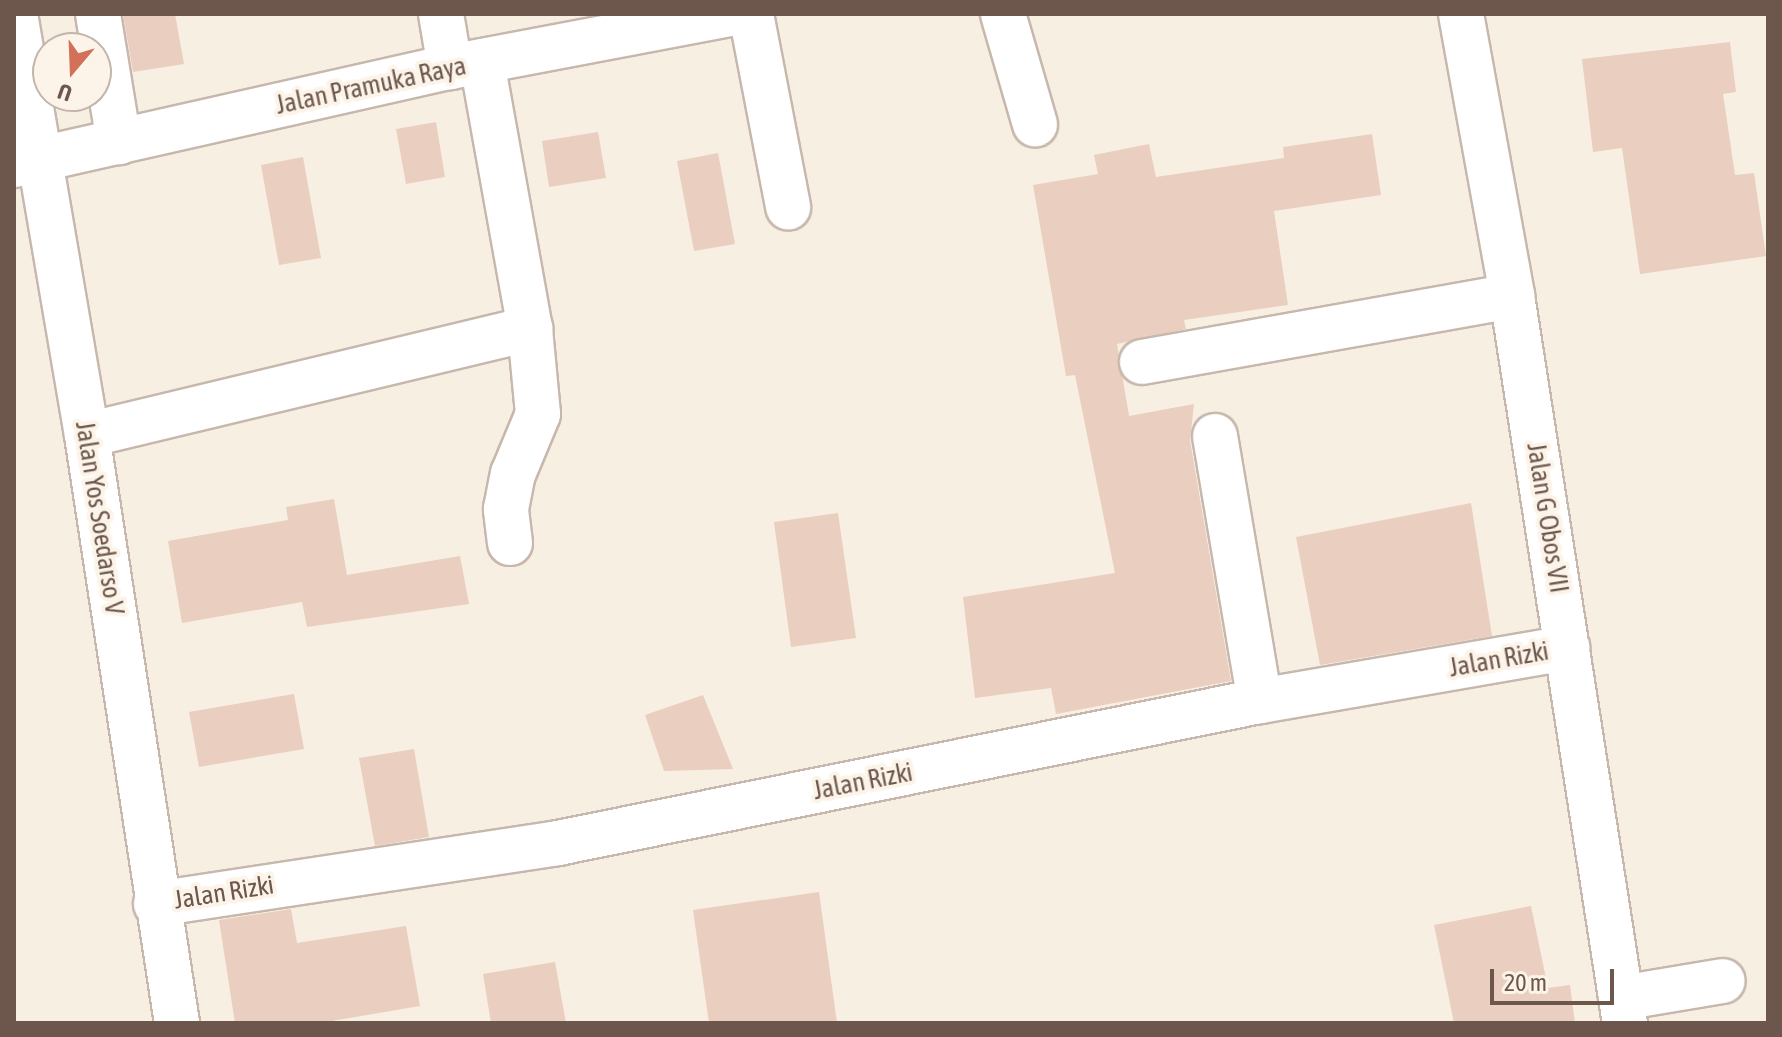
<!DOCTYPE html>
<html>
<head>
<meta charset="utf-8">
<style>
	body { margin:0 }
	#map { position:relative; width:1782px; height:1037px; overflow:hidden; background:#f8efe3; font-family:"Asap Condensed",sans-serif }
	div>[style] { position:absolute }
	.building>* { inset:0; background:#eacebf }
	.roads { filter:drop-shadow(2px 0 #c7b7ac) drop-shadow(-2px 0 #c7b7ac) drop-shadow(0 2px #c7b7ac) drop-shadow(0 -2px #c7b7ac) }
	.minor>* { height:44px; margin:-22px; padding:0 22px; transform-origin:22px; border-radius:22px; background:#fff }
	span { translate:-50% -50%; white-space:nowrap; text-align:center; line-height:1.15; -webkit-text-stroke:8px #fcf4e9; paint-order:stroke }
	.street-label { font-size:26px; color:#6d574d }
	.frame { position:absolute; inset:0; border:16px solid #6d574d; pointer-events:none }
	.north { position:absolute; left:32px; top:32px; width:80px; height:80px; box-sizing:border-box; background:#fcf4e9; border:2px solid #c3b5ab; border-radius:50%; rotate:199deg; font-size:22px; font-weight:700; line-height:32px; text-align:center; color:#6d574d }
	.north::after { content:''; display:block; margin:auto; width:28px; height:36px; background:#d27058; clip-path:polygon(50% 0,100% 100%,50% 72%,0 100%) }
	.scale { position:absolute; left:1490px; top:969px; width:124px; height:36px; box-sizing:border-box; border:4px solid #6d574d; border-top:0; padding-left:10px; font-size:24px; line-height:28px; white-space:nowrap; color:#6d574d; -webkit-text-stroke:6px #fcf4e9; paint-order:stroke }
</style>
</head>
<body>
<div id="map">
	<div class="building">
		<i style="clip-path:polygon(123px 14px,175px 14px,184px 64px,133px 72px)"></i>
		<i style="clip-path:polygon(1730px 42px,1736px 92px,1723px 94px,1735px 175px,1754px 173px,1766px 256px,1640px 274px,1622px 148px,1593px 152px,1582px 59px)"></i>
		<i style="clip-path:polygon(436px 122px,445px 177px,406px 184px,396px 129px)"></i>
		<i style="clip-path:polygon(598px 132px,606px 178px,549px 187px,542px 141px)"></i>
		<i style="clip-path:polygon(1372px 134px,1381px 195px,1274px 211px,1288px 305px,1184px 320px,1186px 329px,1117px 344px,1129px 416px,1194px 404px,1190px 440px,1231px 681px,1056px 714px,1051px 688px,975px 698px,963px 597px,1115px 573px,1075px 375px,1066px 376px,1033px 185px,1098px 174px,1094px 155px,1149px 144px,1156px 177px,1284px 158px,1283px 147px)"></i>
		<i style="clip-path:polygon(718px 153px,735px 244px,694px 251px,677px 161px)"></i>
		<i style="clip-path:polygon(303px 157px,321px 258px,279px 265px,261px 165px)"></i>
		<i style="clip-path:polygon(334px 499px,347px 575px,460px 556px,469px 604px,307px 627px,302px 602px,182px 623px,168px 541px,288px 520px,286px 507px)"></i>
		<i style="clip-path:polygon(1471px 503px,1492px 636px,1320px 665px,1296px 537px)"></i>
		<i style="clip-path:polygon(838px 513px,856px 638px,791px 647px,774px 522px)"></i>
		<i style="clip-path:polygon(294px 694px,304px 749px,199px 767px,189px 712px)"></i>
		<i style="clip-path:polygon(703px 695px,733px 769px,664px 771px,645px 715px)"></i>
		<i style="clip-path:polygon(414px 749px,429px 837px,375px 846px,359px 758px)"></i>
		<i style="clip-path:polygon(819px 892px,837px 1023px,709px 1023px,693px 910px)"></i>
		<i style="clip-path:polygon(1531px 906px,1548px 988px,1570px 985px,1575px 1023px,1454px 1023px,1434px 925px)"></i>
		<i style="clip-path:polygon(291px 909px,297px 943px,406px 926px,420px 1006px,320px 1023px,235px 1023px,219px 920px)"></i>
		<i style="clip-path:polygon(555px 962px,566px 1023px,491px 1023px,483px 974px)"></i>
	</div>
	<div class="roads">
		<div class="minor">
			<i style="left:15px;top:14px;width:427px;rotate:80.3deg"></i>
			<i style="left:87px;top:435px;width:595px;rotate:81.3deg"></i>
			<i style="left:98px;top:14px;width:130px;rotate:80.7deg"></i>
			<i style="left:441px;top:14px;width:54px;rotate:80.4deg"></i>
			<i style="left:751px;top:14px;width:197px;rotate:79.1deg"></i>
			<i style="left:1003px;top:14px;width:115px;rotate:73.8deg"></i>
			<i style="left:1461px;top:14px;width:287px;rotate:79.7deg"></i>
			<i style="left:1512px;top:296px;width:736px;rotate:81.17deg"></i>
			<i style="left:14px;top:165px;width:447px;rotate:-12.7deg"></i>
			<i style="left:450px;top:67px;width:285px;rotate:-10.7deg"></i>
			<i style="left:1142px;top:362px;width:376px;rotate:-10.1deg"></i>
			<i style="left:87px;top:435px;width:456px;rotate:-13.5deg"></i>
			<i style="left:530px;top:329px;width:272px;rotate:-100.2deg"></i>
			<i style="left:1215px;top:436px;width:269px;rotate:80.4deg"></i>
			<i style="left:510px;top:543px;width:34px;rotate:-97deg"></i>
			<i style="left:506px;top:509px;width:36px;rotate:-79deg"></i>
			<i style="left:513px;top:474px;width:65px;rotate:-67.4deg"></i>
			<i style="left:538px;top:414px;width:85px;rotate:-95.4deg"></i>
			<i style="left:156px;top:904px;width:407px;rotate:-8.6deg"></i>
			<i style="left:558px;top:843px;width:716px;rotate:-11.44deg"></i>
			<i style="left:1260px;top:701px;width:312px;rotate:-9.8deg"></i>
			<i style="left:1621px;top:998px;width:103px;rotate:-9.5deg"></i>
		</div>
	</div>
	<div class="street-label">
		<span style="left:371px;top:86px;rotate:-12deg">Jalan Pramuka Raya</span>
		<span style="left:99px;top:518px;rotate:81deg">Jalan Yos Soedarso V</span>
		<span style="left:1547px;top:518px;rotate:81deg">Jalan G Obos VII</span>
		<span style="left:1499px;top:660px;rotate:-10deg">Jalan Rizki</span>
		<span style="left:863px;top:782px;rotate:-11deg">Jalan Rizki</span>
		<span style="left:224px;top:893px;rotate:-9deg">Jalan Rizki</span>
	</div>
	<div class="frame"></div>
	<div class="north">U</div>
	<div class="scale">20 m</div>
</div>
</body>
</html>
